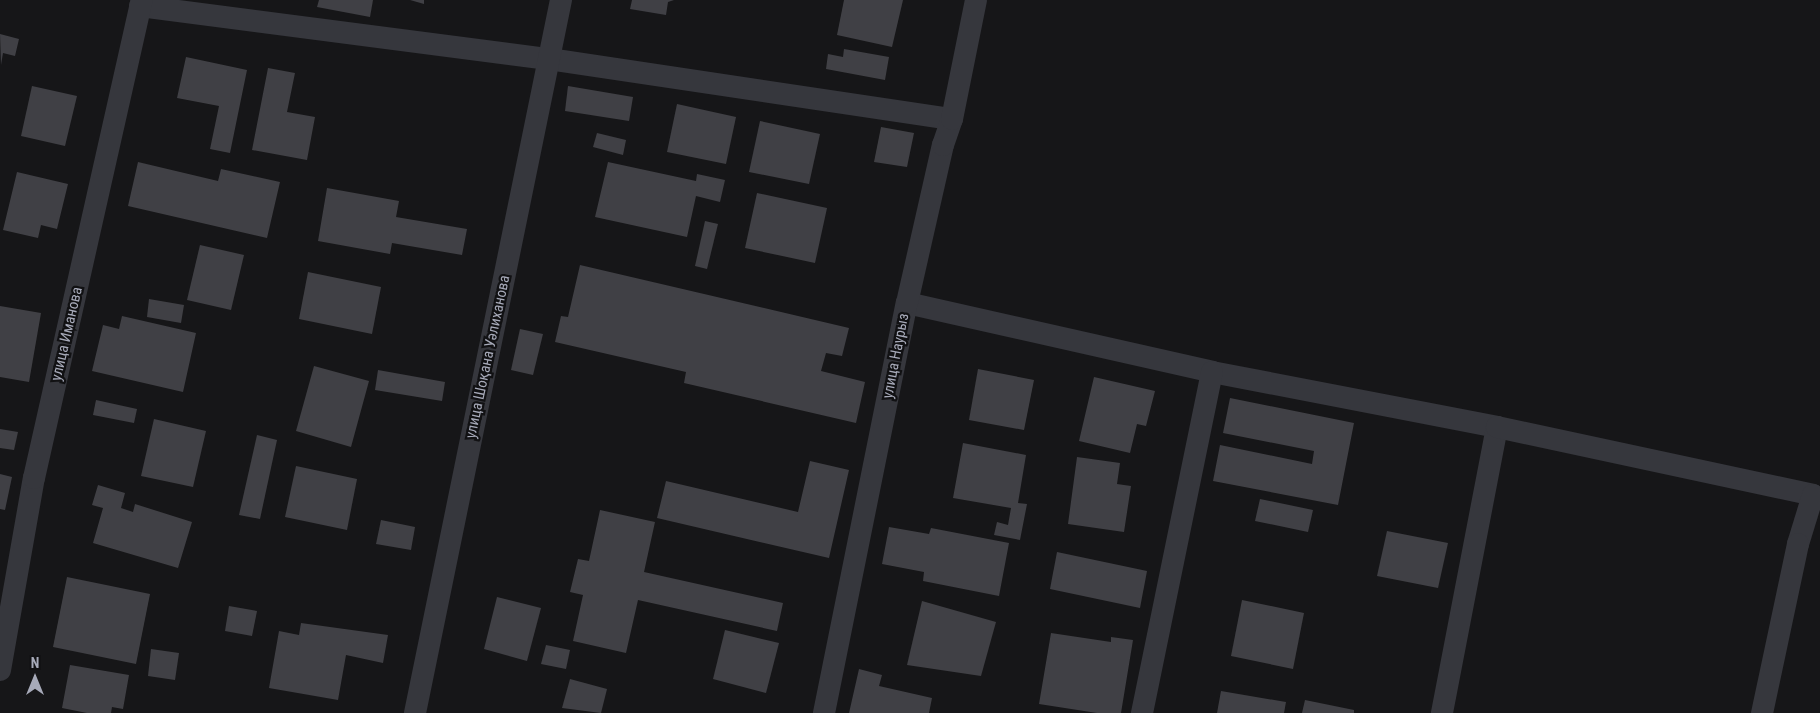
<!DOCTYPE html>
<html>
<head>
<meta charset="utf-8">
<style>
	body { margin:0 }
	#map { position:relative; width:1820px; height:713px; overflow:hidden; background:#161618; font-family:"Roboto Condensed",sans-serif }
	div>[style] { position:absolute }
	.building>* { inset:0; background:#404045 }
	.minor>* { height:22px; margin:-11px; padding:0 11px; transform-origin:11px; border-radius:11px; background:#36373d }
	span { translate:-50% -50%; white-space:nowrap; text-align:center; line-height:1.15; -webkit-text-stroke:4.5px #111113; paint-order:stroke }
	.street-label { font-size:15px; color:#a7aab9 }
	.north { position:absolute; left:10px; top:653px; width:50px; height:50px; -webkit-text-stroke:4px #111113; paint-order:stroke; rotate:0deg; font-size:14px; font-weight:700; line-height:20px; text-align:center; color:#a7aab9 }
	.north::after { content:''; display:block; margin:auto; width:18px; height:22px; background:#a7aab9; clip-path:polygon(50% 0,100% 100%,50% 72%,0 100%) }
</style>
</head>
<body>
<div id="map">
	<div class="building">
		<i style="clip-path:polygon(319px 0,373px 0,370px 17px,317px 7px)"></i>
		<i style="clip-path:polygon(410px 0,424px 0,424px 4px)"></i>
		<i style="clip-path:polygon(632px 0,674px 0,668px 2px,666px 15px,630px 9px)"></i>
		<i style="clip-path:polygon(844px 0,903px 0,892px 47px,837px 35px)"></i>
		<i style="clip-path:polygon(0 34px,19px 39px,15px 56px,3px 53px,1px 65px)"></i>
		<i style="clip-path:polygon(844px 49px,889px 57px,885px 80px,826px 69px,828px 54px,843px 57px)"></i>
		<i style="clip-path:polygon(186px 57px,247px 70px,230px 153px,210px 149px,219px 106px,177px 98px)"></i>
		<i style="clip-path:polygon(268px 68px,295px 73px,287px 112px,315px 117px,307px 160px,252px 150px)"></i>
		<i style="clip-path:polygon(32px 86px,77px 96px,65px 146px,21px 136px)"></i>
		<i style="clip-path:polygon(568px 86px,633px 97px,629px 121px,565px 111px)"></i>
		<i style="clip-path:polygon(677px 104px,736px 117px,726px 164px,667px 152px)"></i>
		<i style="clip-path:polygon(760px 121px,820px 134px,809px 184px,749px 172px)"></i>
		<i style="clip-path:polygon(881px 127px,914px 133px,907px 167px,874px 162px)"></i>
		<i style="clip-path:polygon(597px 133px,626px 140px,623px 155px,593px 147px)"></i>
		<i style="clip-path:polygon(138px 162px,218px 181px,221px 169px,280px 182px,267px 238px,128px 206px)"></i>
		<i style="clip-path:polygon(608px 162px,696px 181px,697px 174px,725px 180px,720px 202px,696px 196px,687px 237px,595px 217px)"></i>
		<i style="clip-path:polygon(17px 172px,68px 184px,57px 229px,41px 225px,38px 238px,3px 230px)"></i>
		<i style="clip-path:polygon(327px 188px,399px 201px,396px 217px,467px 229px,462px 255px,392px 243px,390px 254px,318px 241px)"></i>
		<i style="clip-path:polygon(757px 193px,827px 208px,815px 263px,745px 248px)"></i>
		<i style="clip-path:polygon(705px 221px,718px 224px,707px 269px,695px 266px)"></i>
		<i style="clip-path:polygon(200px 245px,244px 255px,231px 310px,187px 300px)"></i>
		<i style="clip-path:polygon(580px 265px,849px 328px,842px 356px,826px 353px,821px 371px,865px 382px,856px 423px,684px 383px,686px 372px,555px 342px,561px 316px,568px 317px)"></i>
		<i style="clip-path:polygon(308px 272px,381px 287px,372px 334px,299px 319px)"></i>
		<i style="clip-path:polygon(149px 299px,184px 305px,181px 323px,147px 317px)"></i>
		<i style="clip-path:polygon(0 306px,41px 313px,29px 382px,0 377px)"></i>
		<i style="clip-path:polygon(122px 316px,196px 333px,183px 392px,92px 371px,103px 325px,119px 329px)"></i>
		<i style="clip-path:polygon(520px 329px,543px 334px,533px 375px,511px 370px)"></i>
		<i style="clip-path:polygon(314px 366px,369px 381px,351px 447px,296px 431px)"></i>
		<i style="clip-path:polygon(978px 369px,1034px 380px,1024px 430px,969px 420px)"></i>
		<i style="clip-path:polygon(378px 370px,445px 382px,442px 401px,375px 390px)"></i>
		<i style="clip-path:polygon(1094px 377px,1155px 391px,1146px 426px,1137px 424px,1130px 453px,1079px 441px)"></i>
		<i style="clip-path:polygon(1230px 398px,1354px 423px,1338px 505px,1213px 481px,1220px 445px,1312px 464px,1314px 451px,1223px 433px)"></i>
		<i style="clip-path:polygon(96px 400px,137px 409px,134px 423px,93px 415px)"></i>
		<i style="clip-path:polygon(154px 419px,206px 431px,193px 487px,141px 476px)"></i>
		<i style="clip-path:polygon(0 429px,18px 432px,14px 450px,0 448px)"></i>
		<i style="clip-path:polygon(257px 435px,277px 440px,260px 519px,239px 515px)"></i>
		<i style="clip-path:polygon(963px 443px,1026px 455px,1018px 503px,1027px 504px,1020px 540px,994px 535px,997px 522px,1008px 525px,1011px 508px,953px 498px)"></i>
		<i style="clip-path:polygon(1077px 457px,1120px 463px,1117px 484px,1131px 486px,1124px 532px,1068px 524px)"></i>
		<i style="clip-path:polygon(810px 461px,849px 470px,829px 558px,657px 518px,666px 481px,798px 512px)"></i>
		<i style="clip-path:polygon(296px 466px,357px 479px,347px 530px,285px 517px)"></i>
		<i style="clip-path:polygon(0 474px,12px 477px,5px 510px,0 509px)"></i>
		<i style="clip-path:polygon(98px 485px,125px 493px,121px 508px,133px 512px,135px 504px,192px 522px,178px 568px,93px 543px,103px 508px,92px 505px)"></i>
		<i style="clip-path:polygon(1260px 499px,1313px 510px,1308px 532px,1255px 521px)"></i>
		<i style="clip-path:polygon(600px 510px,655px 522px,644px 572px,783px 603px,777px 631px,638px 600px,626px 653px,573px 641px,583px 595px,570px 592px,578px 559px,589px 561px)"></i>
		<i style="clip-path:polygon(381px 520px,415px 527px,411px 550px,376px 544px)"></i>
		<i style="clip-path:polygon(889px 527px,929px 534px,931px 528px,1009px 543px,999px 596px,923px 581px,924px 572px,882px 564px)"></i>
		<i style="clip-path:polygon(1387px 531px,1448px 543px,1438px 588px,1377px 576px)"></i>
		<i style="clip-path:polygon(1057px 552px,1147px 571px,1140px 608px,1050px 589px)"></i>
		<i style="clip-path:polygon(67px 577px,150px 594px,136px 664px,53px 647px)"></i>
		<i style="clip-path:polygon(497px 597px,541px 608px,527px 661px,484px 649px)"></i>
		<i style="clip-path:polygon(1242px 600px,1304px 613px,1293px 669px,1231px 656px)"></i>
		<i style="clip-path:polygon(922px 601px,996px 622px,981px 676px,907px 665px)"></i>
		<i style="clip-path:polygon(229px 606px,257px 611px,252px 636px,225px 631px)"></i>
		<i style="clip-path:polygon(301px 623px,388px 635px,383px 663px,346px 655px,338px 700px,269px 688px,279px 631px,299px 635px)"></i>
		<i style="clip-path:polygon(725px 630px,779px 643px,766px 693px,713px 679px)"></i>
		<i style="clip-path:polygon(1051px 633px,1111px 642px,1111px 637px,1133px 640px,1121px 713px,1097px 713px,1039px 704px)"></i>
		<i style="clip-path:polygon(546px 645px,570px 650px,566px 669px,541px 664px)"></i>
		<i style="clip-path:polygon(151px 649px,179px 653px,175px 680px,148px 676px)"></i>
		<i style="clip-path:polygon(70px 665px,129px 675px,123px 709px,112px 707px,111px 713px,87px 713px,62px 708px)"></i>
		<i style="clip-path:polygon(859px 669px,882px 675px,879px 686px,932px 698px,929px 713px,849px 713px)"></i>
		<i style="clip-path:polygon(570px 679px,607px 689px,601px 713px,562px 708px)"></i>
		<i style="clip-path:polygon(1221px 691px,1286px 702px,1284px 713px,1217px 713px)"></i>
		<i style="clip-path:polygon(1305px 700px,1354px 710px,1354px 713px,1302px 713px)"></i>
	</div>
	<div class="minor">
		<i style="left:140px;top:6px;width:412px;rotate:7.4deg"></i>
		<i style="left:549px;top:59px;width:407px;rotate:8.5deg"></i>
		<i style="left:907px;top:303px;width:313px;rotate:12.7deg"></i>
		<i style="left:1212px;top:372px;width:290px;rotate:10.9deg"></i>
		<i style="left:1497px;top:427px;width:291px;rotate:100.9deg"></i>
		<i style="left:1497px;top:427px;width:323px;rotate:12.1deg"></i>
		<i style="left:1813px;top:495px;width:51px;rotate:107deg"></i>
		<i style="left:1798px;top:544px;width:173px;rotate:102deg"></i>
		<i style="left:0;top:670px;width:195px;rotate:-80deg"></i>
		<i style="left:34px;top:478px;width:490px;rotate:-77.3deg"></i>
		<i style="left:415px;top:713px;width:728px;rotate:-78.43deg"></i>
		<i style="left:824px;top:713px;width:418px;rotate:-78.6deg"></i>
		<i style="left:907px;top:303px;width:162px;rotate:-77.2deg"></i>
		<i style="left:943px;top:145px;width:28px;rotate:-71deg"></i>
		<i style="left:952px;top:119px;width:121px;rotate:-78.6deg"></i>
		<i style="left:1142px;top:713px;width:348px;rotate:-78.4deg"></i>
	</div>
	<div class="street-label">
		<span style="left:67px;top:334px;rotate:-77deg">улица Иманова</span>
		<span style="left:896px;top:356px;rotate:-79deg">улица Наурыз</span>
		<span style="left:488px;top:357px;rotate:-78deg">улица Шоқана Уәлиханова</span>
	</div>
	<div class="north">N</div>
</div>
</body>
</html>
